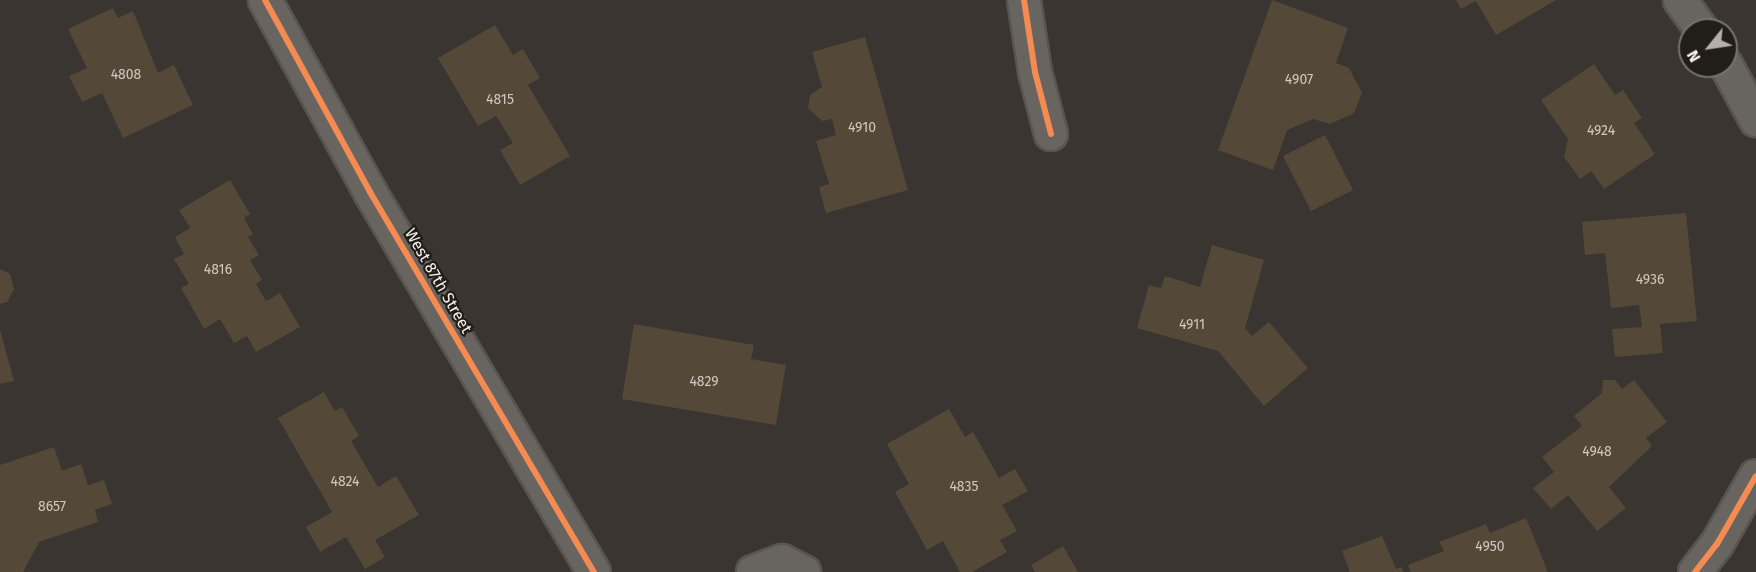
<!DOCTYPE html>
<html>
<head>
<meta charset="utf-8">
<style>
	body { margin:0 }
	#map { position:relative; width:1756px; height:572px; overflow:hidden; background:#3a3530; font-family:"Fira Sans",sans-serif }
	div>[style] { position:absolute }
	.building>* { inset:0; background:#544838 }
	.roads { filter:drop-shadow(2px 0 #585450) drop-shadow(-2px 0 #585450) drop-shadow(0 2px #585450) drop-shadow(0 -2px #585450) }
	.street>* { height:32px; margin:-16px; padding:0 16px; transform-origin:16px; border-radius:16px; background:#686561 }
	.cycleway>* { height:6px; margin:-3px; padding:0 3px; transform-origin:3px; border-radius:3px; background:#f68b52 }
	span { translate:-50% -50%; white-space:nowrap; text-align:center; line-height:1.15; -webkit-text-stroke:4.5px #211d19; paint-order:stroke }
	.number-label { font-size:14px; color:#d0c8c0 }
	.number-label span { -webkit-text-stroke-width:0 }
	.street-label { font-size:16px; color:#f9f3ed }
	.north { position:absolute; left:1678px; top:18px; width:60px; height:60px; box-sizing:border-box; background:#211d19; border:2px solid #77736e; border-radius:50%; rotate:240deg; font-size:16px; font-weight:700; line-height:24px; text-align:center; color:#f9f3ed }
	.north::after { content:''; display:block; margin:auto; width:21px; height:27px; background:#b6b0ab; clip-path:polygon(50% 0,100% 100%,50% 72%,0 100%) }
</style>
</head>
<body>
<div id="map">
	<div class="building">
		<i style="clip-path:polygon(1272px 0,1348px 28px,1336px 63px,1349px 68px,1362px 93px,1354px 113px,1330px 124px,1313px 119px,1287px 130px,1273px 170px,1218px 150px)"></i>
		<i style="clip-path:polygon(1456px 0,1556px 0,1496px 35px,1476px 1px,1461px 9px)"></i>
		<i style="clip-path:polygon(113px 8px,118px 18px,133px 11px,158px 73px,174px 65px,193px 105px,123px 138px,102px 93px,82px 102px,69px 76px,87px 68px,68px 29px)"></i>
		<i style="clip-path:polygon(495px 25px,513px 55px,523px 49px,540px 78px,528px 85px,570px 156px,520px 185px,500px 150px,513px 143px,496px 116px,478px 126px,438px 58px)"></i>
		<i style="clip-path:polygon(865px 37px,908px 190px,826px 213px,819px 187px,829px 184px,816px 141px,836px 135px,832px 119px,822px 121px,808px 108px,810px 95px,822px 87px,812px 52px)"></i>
		<i style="clip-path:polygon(1594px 64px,1615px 95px,1623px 90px,1642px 118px,1634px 123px,1655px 154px,1604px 189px,1591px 171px,1580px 179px,1564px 157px,1568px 139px,1541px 100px)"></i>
		<i style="clip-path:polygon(1325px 135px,1353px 190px,1311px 211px,1283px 156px)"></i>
		<i style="clip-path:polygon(230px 180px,250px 214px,244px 218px,253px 234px,248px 237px,259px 255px,250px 260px,262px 280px,256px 284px,266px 301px,280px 293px,300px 327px,256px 352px,247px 336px,234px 343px,220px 319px,204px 329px,181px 288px,189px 284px,174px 259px,184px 254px,175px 237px,190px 228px,179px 210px)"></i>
		<i style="clip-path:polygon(1686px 213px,1697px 321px,1660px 324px,1663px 353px,1615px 357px,1612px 329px,1642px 327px,1639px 305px,1611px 308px,1605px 253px,1585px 255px,1582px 222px)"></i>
		<i style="clip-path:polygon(1212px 245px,1264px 260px,1245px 328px,1252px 336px,1269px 322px,1308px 368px,1264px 406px,1218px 351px,1137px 328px,1149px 285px,1161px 288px,1165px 276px,1200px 287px)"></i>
		<i style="clip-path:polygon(0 269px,10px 274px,14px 289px,7px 302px,0 304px)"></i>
		<i style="clip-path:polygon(634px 324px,754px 345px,751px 359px,786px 365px,776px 425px,622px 399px)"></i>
		<i style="clip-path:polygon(0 330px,14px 381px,0 384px)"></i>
		<i style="clip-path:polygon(1603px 380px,1615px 380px,1622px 389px,1634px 380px,1667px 422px,1646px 438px,1652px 446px,1609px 487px,1626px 508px,1597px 531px,1568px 495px,1551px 509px,1533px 488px,1554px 472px,1542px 457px,1582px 426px,1574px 416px,1602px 393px)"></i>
		<i style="clip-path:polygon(324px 392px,335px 411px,342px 407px,359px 436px,351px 441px,378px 487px,396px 476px,419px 515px,375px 540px,385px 557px,365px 569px,346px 537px,320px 552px,306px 527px,332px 512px,278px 418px)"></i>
		<i style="clip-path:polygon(949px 409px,965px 437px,973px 432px,999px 478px,1015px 469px,1028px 491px,1002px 505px,1017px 531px,1000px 540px,1007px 552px,972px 572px,960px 572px,943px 541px,927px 550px,895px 492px,909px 484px,887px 444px)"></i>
		<i style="clip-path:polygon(54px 447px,62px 471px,81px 464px,88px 485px,104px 480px,112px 504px,95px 510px,98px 522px,39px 542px,23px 572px,0 572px,0 465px)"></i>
		<i style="clip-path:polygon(1526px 518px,1548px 572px,1411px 572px,1408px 565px,1444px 551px,1439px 542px,1486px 524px,1490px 533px)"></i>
		<i style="clip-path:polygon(1382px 536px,1396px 569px,1402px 567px,1404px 572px,1350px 572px,1342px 551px)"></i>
		<i style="clip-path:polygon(1063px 546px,1078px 572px,1035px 572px,1031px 565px)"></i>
	</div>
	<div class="roads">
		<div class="street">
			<i style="left:265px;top:0;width:219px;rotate:61.3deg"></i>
			<i style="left:370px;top:192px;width:441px;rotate:59.5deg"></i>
			<i style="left:1024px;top:0;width:73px;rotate:81.3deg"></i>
			<i style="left:1035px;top:72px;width:64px;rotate:75.5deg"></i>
			<i style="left:1680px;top:0;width:37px;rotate:54deg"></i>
			<i style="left:1726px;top:65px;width:63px;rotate:61.4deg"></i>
			<i style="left:753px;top:572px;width:31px;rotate:-21deg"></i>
			<i style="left:782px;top:561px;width:25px;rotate:27deg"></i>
			<i style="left:1695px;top:572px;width:36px;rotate:-52deg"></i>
			<i style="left:1717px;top:544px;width:78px;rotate:-60.2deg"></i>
		</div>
	</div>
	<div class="cycleway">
		<i style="left:265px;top:0;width:219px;rotate:61.3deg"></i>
		<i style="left:370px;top:192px;width:441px;rotate:59.5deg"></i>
		<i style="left:1024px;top:0;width:73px;rotate:81.3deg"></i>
		<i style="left:1035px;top:72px;width:64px;rotate:75.5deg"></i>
		<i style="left:1695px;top:572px;width:36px;rotate:-52deg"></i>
		<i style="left:1717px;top:544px;width:78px;rotate:-60.2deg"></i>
	</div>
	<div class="number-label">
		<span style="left:126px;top:75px">4808</span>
		<span style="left:1299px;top:80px">4907</span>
		<span style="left:500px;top:100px">4815</span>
		<span style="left:862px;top:128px">4910</span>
		<span style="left:1601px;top:131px">4924</span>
		<span style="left:218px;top:270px">4816</span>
		<span style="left:1650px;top:280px">4936</span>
		<span style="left:1192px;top:325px">4911</span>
		<span style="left:704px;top:382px">4829</span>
		<span style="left:1597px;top:452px">4948</span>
		<span style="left:345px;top:482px">4824</span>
		<span style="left:964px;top:487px">4835</span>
		<span style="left:52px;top:507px">8657</span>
		<span style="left:1490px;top:547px">4950</span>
	</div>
	<div class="street-label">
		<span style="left:438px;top:281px;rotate:60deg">West 87th Street</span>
	</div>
	<div class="north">N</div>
</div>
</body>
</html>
